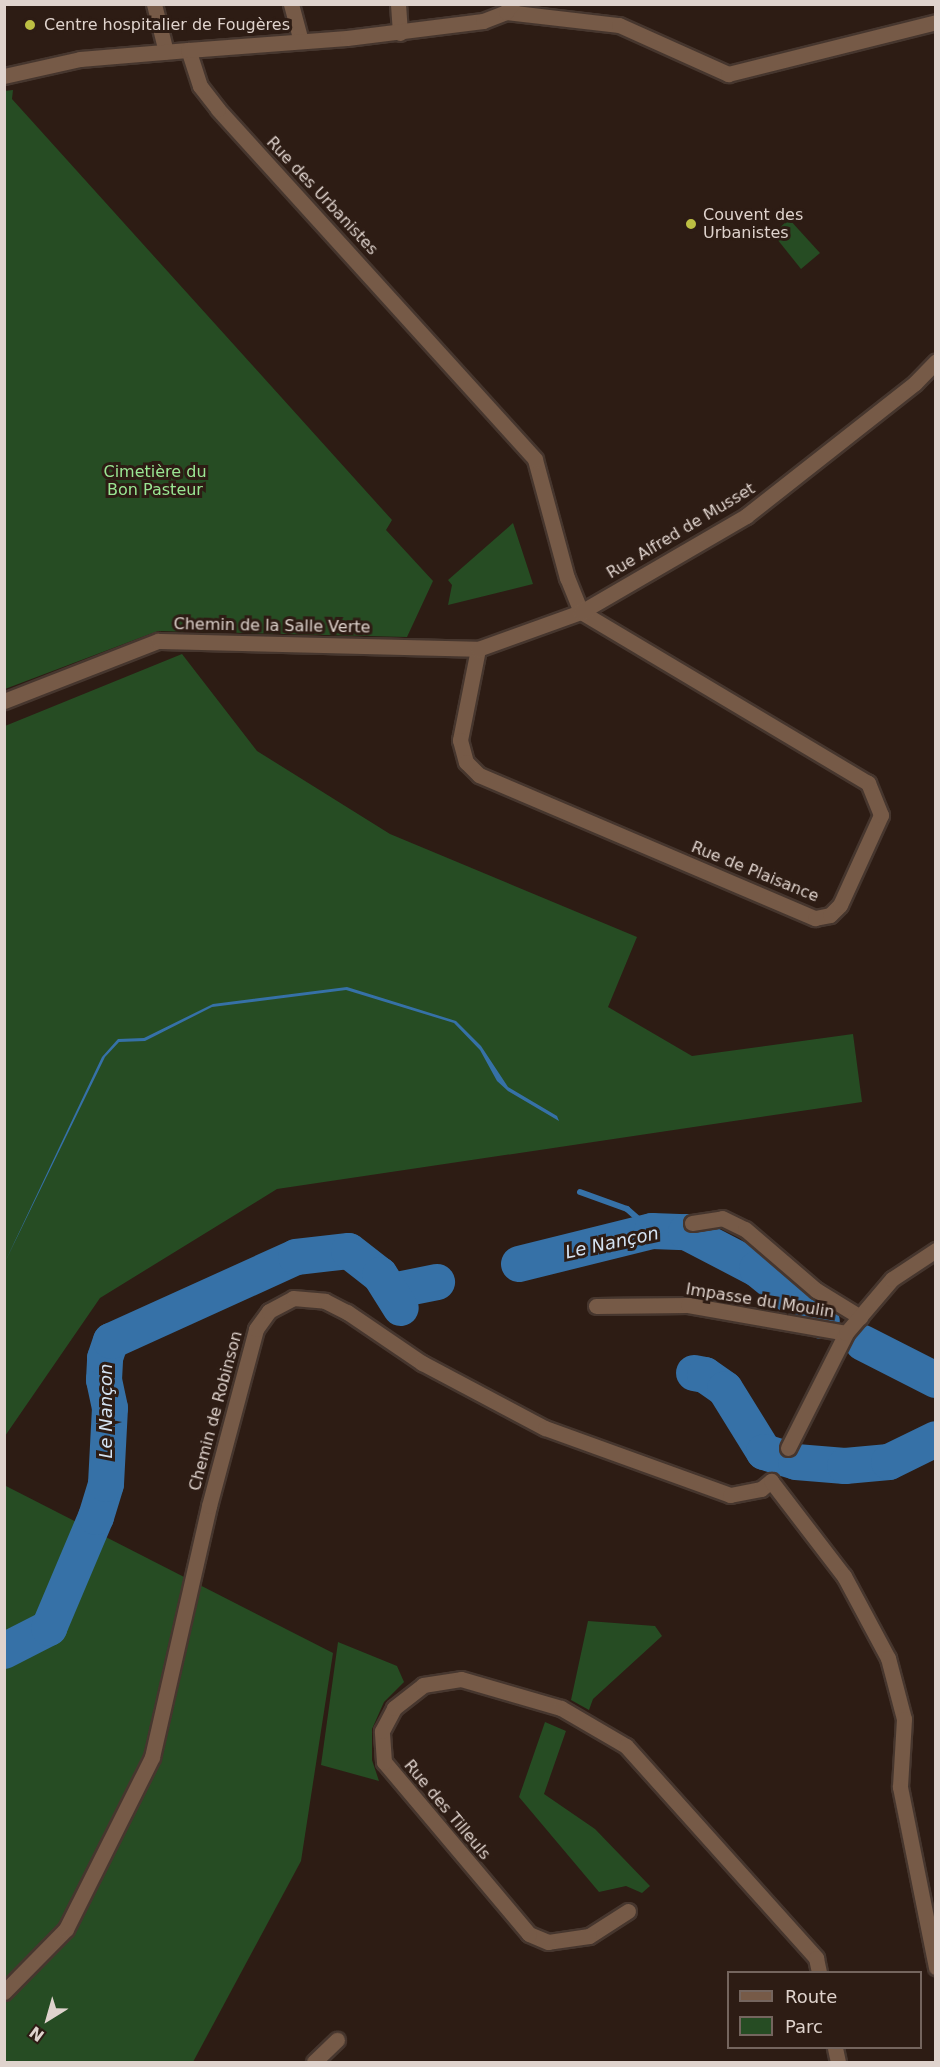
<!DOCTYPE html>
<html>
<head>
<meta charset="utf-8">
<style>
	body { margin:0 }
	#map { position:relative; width:940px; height:2067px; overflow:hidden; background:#2d1c14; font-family:"DejaVu Sans",sans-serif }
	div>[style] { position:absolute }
	.green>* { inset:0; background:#264c23 }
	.water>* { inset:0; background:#3671a7 }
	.stream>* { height:6px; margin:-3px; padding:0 3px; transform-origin:3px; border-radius:3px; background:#3671a7 }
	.river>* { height:36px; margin:-18px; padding:0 18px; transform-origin:18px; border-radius:18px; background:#3671a7 }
	.roads { filter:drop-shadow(2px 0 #46362e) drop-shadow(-2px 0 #46362e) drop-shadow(0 2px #46362e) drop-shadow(0 -2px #46362e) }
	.minor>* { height:15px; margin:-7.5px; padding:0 7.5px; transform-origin:7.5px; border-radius:7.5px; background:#765a47 }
	.dots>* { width:16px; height:16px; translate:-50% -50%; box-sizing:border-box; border:3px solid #2d1c14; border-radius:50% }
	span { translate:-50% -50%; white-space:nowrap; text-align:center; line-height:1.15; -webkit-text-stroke:6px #2d1c14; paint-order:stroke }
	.poi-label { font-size:16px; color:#dfd3cd }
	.left { translate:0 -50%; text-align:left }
	.street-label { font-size:16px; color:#dfd3cd }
	.park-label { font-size:16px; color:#9ae693 }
	.water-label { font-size:18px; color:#d4e3f3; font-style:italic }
	.frame { position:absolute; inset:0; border:6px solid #dfd3cd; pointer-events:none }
	.legend { position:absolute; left:727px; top:1971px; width:195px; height:78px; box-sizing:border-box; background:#2d1c14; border:2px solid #74655e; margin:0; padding:8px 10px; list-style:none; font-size:18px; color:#dfd3cd }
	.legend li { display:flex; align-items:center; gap:12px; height:30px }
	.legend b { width:30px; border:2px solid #74655e }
	.north { position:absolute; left:18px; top:1989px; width:60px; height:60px; -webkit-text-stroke:4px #2d1c14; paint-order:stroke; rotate:217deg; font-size:16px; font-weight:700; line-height:24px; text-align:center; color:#dfd3cd }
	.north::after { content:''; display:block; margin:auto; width:21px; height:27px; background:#dfd3cd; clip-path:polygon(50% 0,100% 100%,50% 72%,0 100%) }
</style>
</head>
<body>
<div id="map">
	<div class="green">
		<i style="clip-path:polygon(13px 90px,12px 99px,392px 520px,386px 530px,433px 581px,407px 637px,158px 631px,5px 689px,4px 91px)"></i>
		<i style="clip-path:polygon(789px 219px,820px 253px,801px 269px,773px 234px)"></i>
		<i style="clip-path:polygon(513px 523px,533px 584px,448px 605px,452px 585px,448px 580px)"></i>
		<i style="clip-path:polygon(182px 654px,257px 751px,390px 834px,637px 937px,608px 1007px,692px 1056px,853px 1034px,862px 1102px,277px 1189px,100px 1298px,5px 1436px,5px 726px)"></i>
		<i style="clip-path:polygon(4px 1485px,333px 1653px,301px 1861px,193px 2062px,5px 2062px)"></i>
		<i style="clip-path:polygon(588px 1621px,655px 1626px,662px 1636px,593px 1699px,589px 1710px,571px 1700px)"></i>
		<i style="clip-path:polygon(338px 1642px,397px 1666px,404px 1682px,384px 1702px,372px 1729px,372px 1760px,379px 1781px,321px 1765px)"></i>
		<i style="clip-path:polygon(545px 1722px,566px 1731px,544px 1794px,595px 1829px,650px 1886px,642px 1893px,626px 1886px,599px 1892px,519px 1797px)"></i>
	</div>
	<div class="water">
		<i style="clip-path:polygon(347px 987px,456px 1021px,481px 1046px,508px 1087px,557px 1116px,559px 1121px,508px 1091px,497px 1081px,480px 1050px,454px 1023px,346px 990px,212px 1007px,145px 1041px,119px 1042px,105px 1057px,5px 1262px,102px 1057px,118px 1039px,144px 1038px,213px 1004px)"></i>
	</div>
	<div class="stream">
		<i style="left:580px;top:1192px;width:50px;rotate:19.9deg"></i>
		<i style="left:627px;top:1209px;width:33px;rotate:41deg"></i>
	</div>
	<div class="river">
		<i style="left:519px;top:1264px;width:137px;rotate:-13.9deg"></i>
		<i style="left:652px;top:1231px;width:34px;rotate:2deg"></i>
		<i style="left:686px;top:1232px;width:80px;rotate:27.5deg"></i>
		<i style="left:757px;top:1269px;width:83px;rotate:38.7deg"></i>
		<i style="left:392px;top:1291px;width:46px;rotate:-11.3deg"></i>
		<i style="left:863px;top:1343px;width:82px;rotate:26.9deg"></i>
		<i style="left:694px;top:1373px;width:11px;rotate:10deg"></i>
		<i style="left:705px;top:1375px;width:24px;rotate:35deg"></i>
		<i style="left:725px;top:1389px;width:74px;rotate:58.2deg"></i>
		<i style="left:764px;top:1452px;width:34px;rotate:17deg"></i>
		<i style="left:796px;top:1462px;width:49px;rotate:4.7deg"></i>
		<i style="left:845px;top:1466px;width:44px;rotate:-5.2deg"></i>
		<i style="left:889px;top:1462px;width:52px;rotate:-26.1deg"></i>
		<i style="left:4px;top:1651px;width:51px;rotate:-27.1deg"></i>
		<i style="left:49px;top:1628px;width:121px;rotate:-67.1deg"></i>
		<i style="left:96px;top:1517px;width:34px;rotate:-73deg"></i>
		<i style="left:106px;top:1484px;width:76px;rotate:-87deg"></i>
		<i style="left:110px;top:1408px;width:29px;rotate:-102deg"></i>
		<i style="left:104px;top:1380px;width:22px;rotate:-87deg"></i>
		<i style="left:105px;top:1358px;width:18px;rotate:-71deg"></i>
		<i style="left:111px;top:1341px;width:203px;rotate:-24.4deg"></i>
		<i style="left:296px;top:1257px;width:53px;rotate:-6.5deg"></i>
		<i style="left:349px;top:1251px;width:39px;rotate:38deg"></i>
		<i style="left:380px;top:1275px;width:39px;rotate:58deg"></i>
	</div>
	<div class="roads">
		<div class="minor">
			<i style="left:154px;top:4px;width:49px;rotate:76deg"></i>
			<i style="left:291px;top:4px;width:38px;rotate:75deg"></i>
			<i style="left:398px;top:4px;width:29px;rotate:86deg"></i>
			<i style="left:506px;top:12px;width:114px;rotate:6.6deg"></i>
			<i style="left:619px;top:25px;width:120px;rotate:24.2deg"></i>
			<i style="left:728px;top:74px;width:214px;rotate:-14deg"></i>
			<i style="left:4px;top:76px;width:78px;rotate:-12.6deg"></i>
			<i style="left:80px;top:59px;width:108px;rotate:-4.8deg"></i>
			<i style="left:478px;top:649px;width:93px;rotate:101.2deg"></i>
			<i style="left:460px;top:740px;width:23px;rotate:75deg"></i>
			<i style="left:466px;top:762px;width:18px;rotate:45deg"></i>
			<i style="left:479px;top:775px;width:365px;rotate:23.1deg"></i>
			<i style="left:815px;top:918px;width:15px;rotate:-11deg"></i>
			<i style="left:830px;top:915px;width:14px;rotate:-45deg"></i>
			<i style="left:840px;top:905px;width:99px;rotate:-65.5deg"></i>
			<i style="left:881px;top:815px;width:35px;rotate:-112deg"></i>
			<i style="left:868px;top:783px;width:334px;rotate:-149.2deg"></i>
			<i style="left:581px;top:612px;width:37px;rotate:-112deg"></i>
			<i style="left:567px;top:578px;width:123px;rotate:-105.1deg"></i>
			<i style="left:535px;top:459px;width:472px;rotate:-132.2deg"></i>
			<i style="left:218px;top:109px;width:29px;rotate:-128deg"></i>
			<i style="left:200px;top:86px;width:38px;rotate:-108deg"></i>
			<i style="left:188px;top:50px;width:159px;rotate:-4.3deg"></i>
			<i style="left:347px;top:38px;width:137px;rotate:-7.1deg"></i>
			<i style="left:483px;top:21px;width:25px;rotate:-21deg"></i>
			<i style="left:506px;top:12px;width:10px;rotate:-53deg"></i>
			<i style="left:4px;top:701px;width:165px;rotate:-21.3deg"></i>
			<i style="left:158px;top:641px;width:320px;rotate:1.4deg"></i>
			<i style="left:478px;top:649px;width:109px;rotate:-19.8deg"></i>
			<i style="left:581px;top:612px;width:191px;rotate:-30.2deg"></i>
			<i style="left:746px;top:516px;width:215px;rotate:-38.2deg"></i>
			<i style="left:915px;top:383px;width:30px;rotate:-46deg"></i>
			<i style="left:692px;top:1223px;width:30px;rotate:-9deg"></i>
			<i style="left:722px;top:1218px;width:25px;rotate:26deg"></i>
			<i style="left:745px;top:1229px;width:94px;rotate:40.7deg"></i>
			<i style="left:816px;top:1290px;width:52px;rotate:31.5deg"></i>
			<i style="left:596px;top:1306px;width:92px;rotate:-0.6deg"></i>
			<i style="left:688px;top:1305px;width:160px;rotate:10deg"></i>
			<i style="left:788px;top:1448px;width:129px;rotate:-63.2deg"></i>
			<i style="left:846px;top:1333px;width:71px;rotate:-49.6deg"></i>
			<i style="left:892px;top:1279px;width:53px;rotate:-33.4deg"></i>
			<i style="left:628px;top:1911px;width:46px;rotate:147.3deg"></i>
			<i style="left:589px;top:1936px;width:41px;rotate:171.7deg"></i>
			<i style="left:548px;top:1942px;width:21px;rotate:-157deg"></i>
			<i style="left:529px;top:1934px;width:225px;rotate:-130.1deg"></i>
			<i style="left:384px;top:1762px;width:31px;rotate:-94deg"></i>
			<i style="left:382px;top:1731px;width:26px;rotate:-62deg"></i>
			<i style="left:394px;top:1708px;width:37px;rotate:-38deg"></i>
			<i style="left:423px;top:1685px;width:38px;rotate:-9deg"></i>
			<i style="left:461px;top:1679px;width:104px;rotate:16.2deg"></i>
			<i style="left:561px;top:1708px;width:75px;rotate:30.3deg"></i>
			<i style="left:626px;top:1746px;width:285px;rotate:48.1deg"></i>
			<i style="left:816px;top:1958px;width:14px;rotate:78deg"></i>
			<i style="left:4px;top:1992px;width:88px;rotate:-45.5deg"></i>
			<i style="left:66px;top:1929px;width:192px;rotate:-63.4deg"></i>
			<i style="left:152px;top:1757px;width:257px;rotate:-77.2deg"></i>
			<i style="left:209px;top:1506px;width:183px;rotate:-75.1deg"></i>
			<i style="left:256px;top:1329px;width:22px;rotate:-54deg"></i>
			<i style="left:269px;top:1311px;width:27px;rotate:-28deg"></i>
			<i style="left:293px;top:1298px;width:32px;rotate:5deg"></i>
			<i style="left:325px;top:1301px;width:25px;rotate:27deg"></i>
			<i style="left:347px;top:1312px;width:91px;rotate:34.2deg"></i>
			<i style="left:422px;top:1363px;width:139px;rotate:27.9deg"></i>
			<i style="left:545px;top:1428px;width:197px;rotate:19.9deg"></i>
			<i style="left:730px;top:1495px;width:32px;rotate:-11deg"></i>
			<i style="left:761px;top:1489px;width:13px;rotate:-39deg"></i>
			<i style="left:771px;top:1481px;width:120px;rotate:52.5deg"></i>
			<i style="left:844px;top:1576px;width:93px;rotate:61.8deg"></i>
			<i style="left:888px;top:1658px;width:63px;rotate:75.3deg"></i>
			<i style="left:904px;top:1719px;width:68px;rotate:93.4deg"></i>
			<i style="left:900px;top:1787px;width:184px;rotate:78.7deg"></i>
			<i style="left:835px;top:2048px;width:14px;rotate:78deg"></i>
			<i style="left:314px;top:2062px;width:32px;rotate:-44deg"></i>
		</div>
	</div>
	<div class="dots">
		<i style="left:30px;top:25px;background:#bdbf43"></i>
		<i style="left:691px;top:224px;background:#bdbf43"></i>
	</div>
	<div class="poi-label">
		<span class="left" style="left:44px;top:25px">Centre hospitalier de Fougères</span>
		<span class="left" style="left:703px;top:224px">Couvent des<br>Urbanistes</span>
	</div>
	<div class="street-label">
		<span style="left:322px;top:196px;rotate:47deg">Rue des Urbanistes</span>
		<span style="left:681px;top:531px;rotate:-31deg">Rue Alfred de Musset</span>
		<span style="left:272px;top:626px;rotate:1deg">Chemin de la Salle Verte</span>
		<span style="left:755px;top:872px;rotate:22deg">Rue de Plaisance</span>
		<span style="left:760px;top:1301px;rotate:9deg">Impasse du Moulin</span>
		<span style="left:216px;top:1411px;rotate:-75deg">Chemin de Robinson</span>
		<span style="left:447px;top:1810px;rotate:50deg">Rue des Tilleuls</span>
	</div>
	<div class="park-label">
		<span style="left:155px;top:481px">Cimetière du<br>Bon Pasteur</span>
	</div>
	<div class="water-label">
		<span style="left:612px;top:1243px;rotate:-12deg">Le Nançon</span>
		<span style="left:106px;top:1411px;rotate:-90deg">Le Nançon</span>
	</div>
	<div class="frame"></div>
	<ul class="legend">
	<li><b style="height:8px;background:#765a47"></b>Route</li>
	<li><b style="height:16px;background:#264c23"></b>Parc</li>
	</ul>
	<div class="north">N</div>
</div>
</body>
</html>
